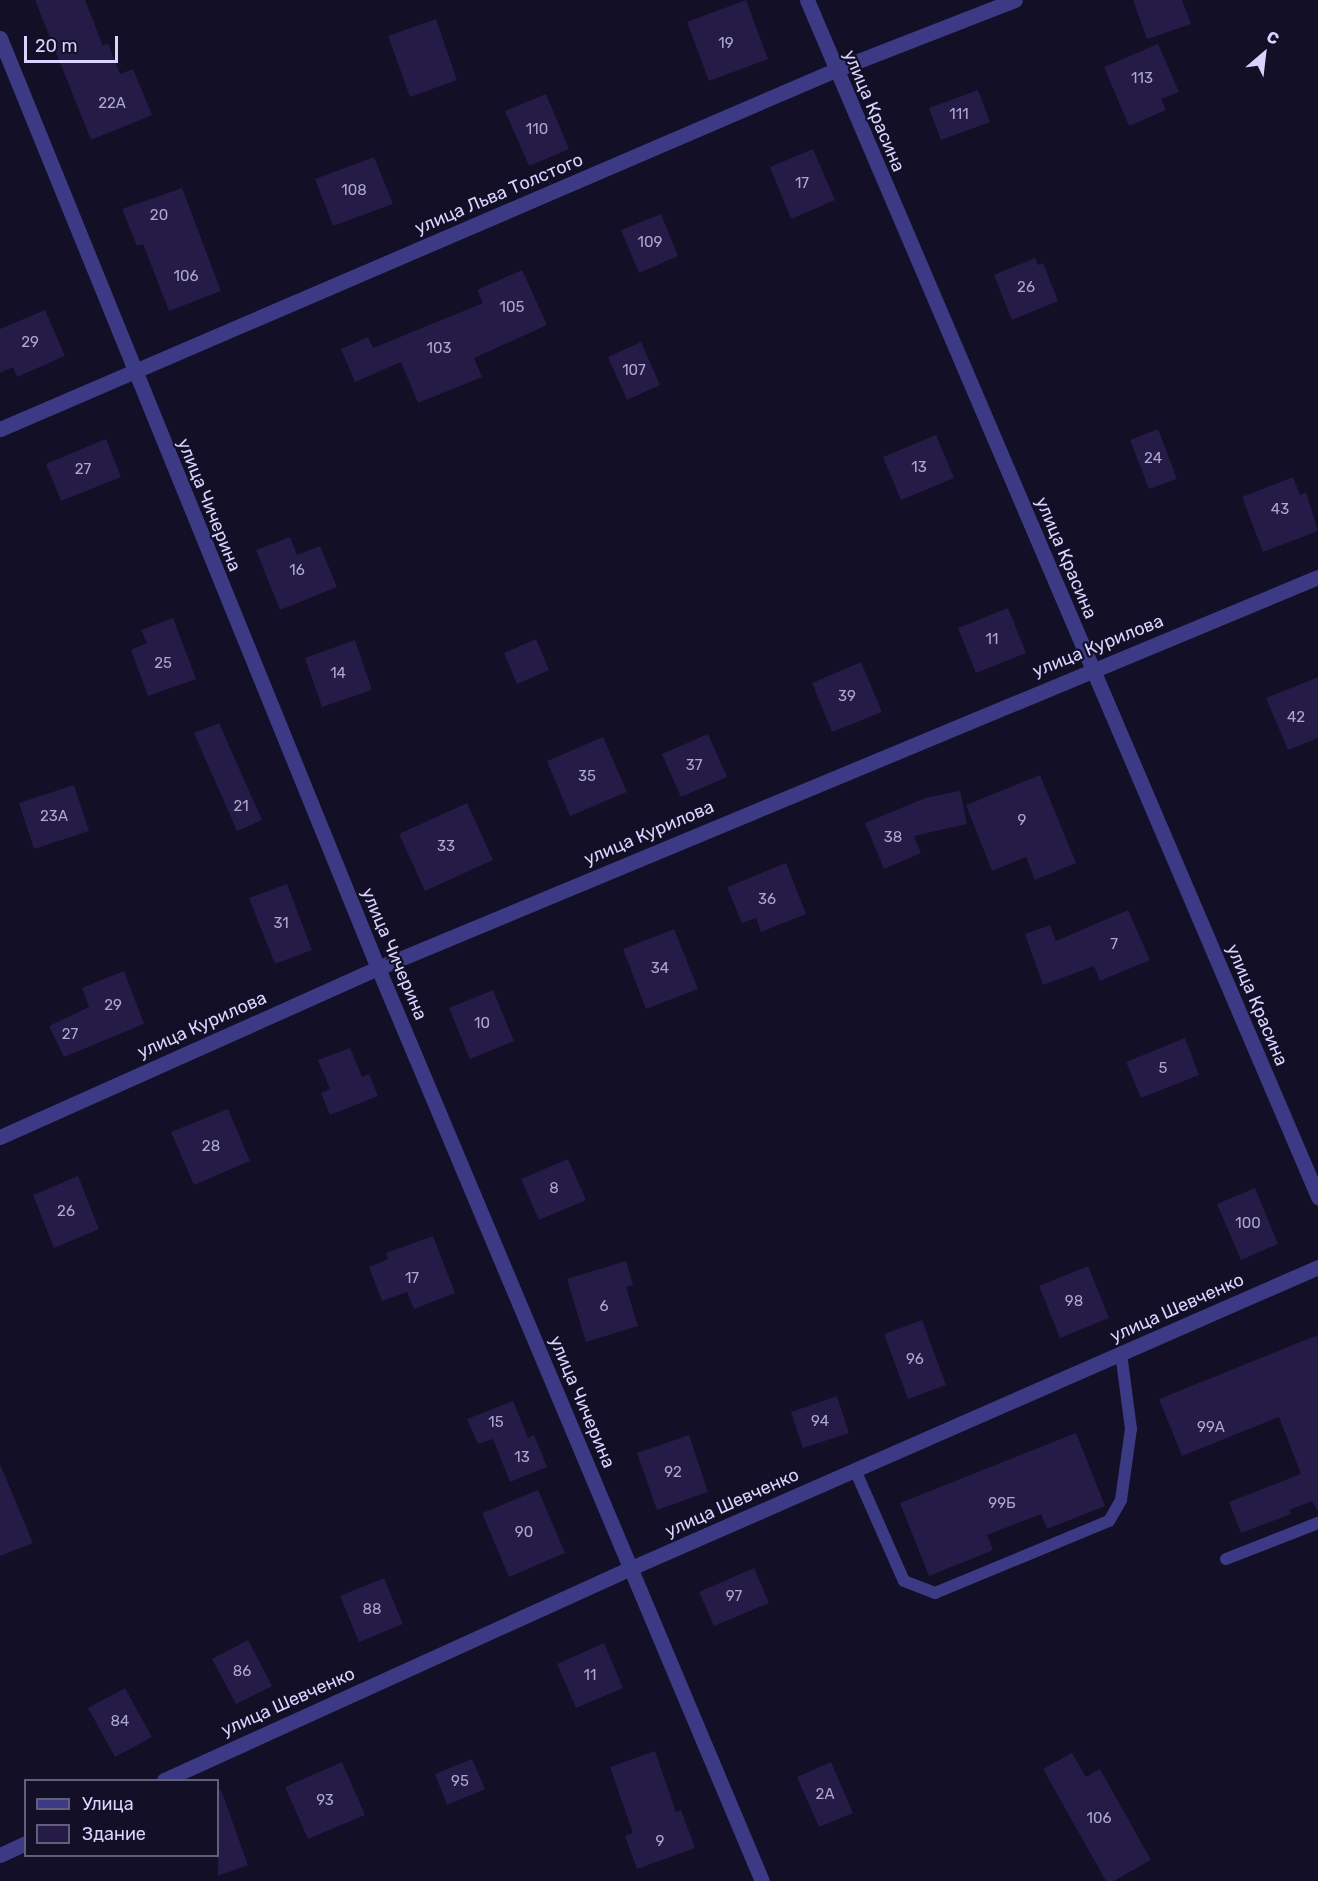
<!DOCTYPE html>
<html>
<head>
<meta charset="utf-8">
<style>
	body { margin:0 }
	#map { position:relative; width:1318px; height:1881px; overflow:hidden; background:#130f26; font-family:Rubik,sans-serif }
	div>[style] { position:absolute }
	.building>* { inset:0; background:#241b47 }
	.service>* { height:12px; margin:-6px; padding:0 6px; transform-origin:6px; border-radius:6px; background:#3d3a85 }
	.minor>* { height:15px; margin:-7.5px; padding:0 7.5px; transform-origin:7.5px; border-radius:7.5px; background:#3d3a85 }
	span { translate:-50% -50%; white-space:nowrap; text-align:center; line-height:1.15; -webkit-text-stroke:4.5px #130f26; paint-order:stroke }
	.number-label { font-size:15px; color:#aca6d1 }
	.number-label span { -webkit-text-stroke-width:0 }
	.street-label { font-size:18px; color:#d9d4ff }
	.legend { position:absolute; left:24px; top:1779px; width:195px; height:78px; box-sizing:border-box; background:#130f26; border:2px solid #625e7d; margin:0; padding:8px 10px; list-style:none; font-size:18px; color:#d9d4ff }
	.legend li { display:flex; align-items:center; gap:12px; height:30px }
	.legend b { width:30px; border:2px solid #625e7d }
	.north { position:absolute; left:1234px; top:24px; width:60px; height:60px; -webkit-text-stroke:4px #130f26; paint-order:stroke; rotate:28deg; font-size:16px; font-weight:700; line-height:24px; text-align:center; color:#d9d4ff }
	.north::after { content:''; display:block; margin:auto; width:21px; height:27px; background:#d9d4ff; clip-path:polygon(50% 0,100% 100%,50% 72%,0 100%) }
	.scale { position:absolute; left:24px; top:36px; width:94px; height:27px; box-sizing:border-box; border:3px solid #d9d4ff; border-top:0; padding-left:8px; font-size:18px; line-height:21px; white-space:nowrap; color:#d9d4ff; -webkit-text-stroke:4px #130f26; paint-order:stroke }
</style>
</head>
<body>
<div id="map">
	<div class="building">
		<i style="clip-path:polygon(35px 0,85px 0,103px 46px,108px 43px,120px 74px,133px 69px,152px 115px,91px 140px)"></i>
		<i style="clip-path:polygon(746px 0,768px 59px,709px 81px,687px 22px)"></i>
		<i style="clip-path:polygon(1133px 0,1182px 0,1191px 24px,1147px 39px)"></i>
		<i style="clip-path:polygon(436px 19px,457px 80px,410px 97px,388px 36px)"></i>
		<i style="clip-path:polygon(1158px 44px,1179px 92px,1161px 99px,1166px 110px,1129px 126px,1104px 67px)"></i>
		<i style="clip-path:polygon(978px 90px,990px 122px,941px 140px,929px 108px)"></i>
		<i style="clip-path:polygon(546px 94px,569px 149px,529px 166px,505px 111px)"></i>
		<i style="clip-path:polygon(813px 149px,835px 200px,791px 219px,770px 167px)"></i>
		<i style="clip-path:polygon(374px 157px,393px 204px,333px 226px,315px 179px)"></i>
		<i style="clip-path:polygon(182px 188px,221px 291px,169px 311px,143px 244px,137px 246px,122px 209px)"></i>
		<i style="clip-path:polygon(661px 214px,678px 256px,639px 273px,621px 230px)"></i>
		<i style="clip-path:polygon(1035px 258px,1038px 265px,1043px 263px,1058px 301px,1012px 320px,994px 275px)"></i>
		<i style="clip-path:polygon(522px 270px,547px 325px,474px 358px,482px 377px,418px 403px,401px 362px,355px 382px,341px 349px,368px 337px,373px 348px,483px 303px,477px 290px)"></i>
		<i style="clip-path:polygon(45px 310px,65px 356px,17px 377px,13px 367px,0 373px,0 329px)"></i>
		<i style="clip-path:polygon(641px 342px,660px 385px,627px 400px,608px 357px)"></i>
		<i style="clip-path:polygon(1158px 429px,1177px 479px,1149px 489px,1130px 440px)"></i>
		<i style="clip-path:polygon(936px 435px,954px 478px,901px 500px,883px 457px)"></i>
		<i style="clip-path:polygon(106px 439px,121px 477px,61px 501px,46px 464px)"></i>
		<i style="clip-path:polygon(1293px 477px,1300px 495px,1306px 492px,1318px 531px,1263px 552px,1242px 497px)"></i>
		<i style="clip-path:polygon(290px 537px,297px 555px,320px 546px,337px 587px,280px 610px,256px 550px)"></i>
		<i style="clip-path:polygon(1008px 608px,1026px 653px,976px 673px,958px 628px)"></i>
		<i style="clip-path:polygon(173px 618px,196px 679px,148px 696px,131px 650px,147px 643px,141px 630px)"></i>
		<i style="clip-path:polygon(536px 639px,549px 670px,517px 684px,504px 653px)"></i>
		<i style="clip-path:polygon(355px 640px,372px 690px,322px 707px,305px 658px)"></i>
		<i style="clip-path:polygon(861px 662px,882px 712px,832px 732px,812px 683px)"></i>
		<i style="clip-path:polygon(1318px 677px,1318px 738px,1288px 750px,1266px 698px)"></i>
		<i style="clip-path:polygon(219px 723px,262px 820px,237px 831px,194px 733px)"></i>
		<i style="clip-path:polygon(708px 734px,727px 777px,681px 797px,662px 754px)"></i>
		<i style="clip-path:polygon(603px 737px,627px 792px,570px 816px,547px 761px)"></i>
		<i style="clip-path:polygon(1040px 775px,1076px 863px,1035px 880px,1026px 857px,992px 871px,966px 805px)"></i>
		<i style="clip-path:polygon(74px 785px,89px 831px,34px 849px,19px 803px)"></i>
		<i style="clip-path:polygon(960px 791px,967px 824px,914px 836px,921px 853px,884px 869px,865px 823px,925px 798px)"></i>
		<i style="clip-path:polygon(467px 803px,493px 860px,425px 891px,399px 834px)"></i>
		<i style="clip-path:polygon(786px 863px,806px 914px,761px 932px,756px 918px,742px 923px,727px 887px)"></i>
		<i style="clip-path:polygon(287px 884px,312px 950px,275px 964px,249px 898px)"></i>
		<i style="clip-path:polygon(1128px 910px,1150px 960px,1100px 981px,1094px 966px,1043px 985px,1025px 934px,1050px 925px,1056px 941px)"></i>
		<i style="clip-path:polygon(674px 929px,698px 989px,646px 1009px,623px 949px)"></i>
		<i style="clip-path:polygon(124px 971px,144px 1024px,64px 1057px,49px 1026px,89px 1007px,82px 988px)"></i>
		<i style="clip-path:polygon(493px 990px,514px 1041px,470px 1059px,449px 1008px)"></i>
		<i style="clip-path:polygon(1185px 1038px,1199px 1075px,1141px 1098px,1126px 1062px)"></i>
		<i style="clip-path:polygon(350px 1048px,362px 1077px,369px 1074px,378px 1096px,330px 1115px,321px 1093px,330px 1089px,318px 1060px)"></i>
		<i style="clip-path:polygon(228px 1109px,250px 1161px,194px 1185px,171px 1132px)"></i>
		<i style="clip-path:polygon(568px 1159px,586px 1200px,539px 1220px,521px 1179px)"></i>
		<i style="clip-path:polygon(78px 1176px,99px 1229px,54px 1248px,33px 1195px)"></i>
		<i style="clip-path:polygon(1255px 1188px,1278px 1244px,1241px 1260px,1217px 1204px)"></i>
		<i style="clip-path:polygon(433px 1236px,455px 1293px,414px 1309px,407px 1292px,382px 1301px,369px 1267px,388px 1259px,386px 1253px)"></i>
		<i style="clip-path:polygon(626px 1261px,633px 1285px,626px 1287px,638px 1326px,586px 1342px,567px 1279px)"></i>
		<i style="clip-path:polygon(1088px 1266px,1109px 1318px,1060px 1338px,1039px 1286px)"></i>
		<i style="clip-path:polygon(922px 1320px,946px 1385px,908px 1399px,884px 1334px)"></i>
		<i style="clip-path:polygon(1318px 1335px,1318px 1512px,1312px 1501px,1289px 1510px,1291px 1514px,1241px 1533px,1229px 1502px,1301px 1474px,1279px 1417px,1182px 1456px,1159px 1399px)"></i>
		<i style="clip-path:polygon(837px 1396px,849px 1433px,803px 1448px,791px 1412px)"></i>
		<i style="clip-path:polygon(513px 1401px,528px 1438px,534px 1435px,547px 1467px,510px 1482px,493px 1439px,478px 1444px,467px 1419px)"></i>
		<i style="clip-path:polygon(1076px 1433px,1105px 1506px,1047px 1529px,1041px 1514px,987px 1535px,993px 1550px,929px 1576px,900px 1503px)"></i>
		<i style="clip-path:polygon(689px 1435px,708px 1492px,657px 1510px,637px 1453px)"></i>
		<i style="clip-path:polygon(0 1464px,33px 1543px,0 1556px)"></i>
		<i style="clip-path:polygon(538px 1490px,565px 1553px,509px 1577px,482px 1513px)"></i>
		<i style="clip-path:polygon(754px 1568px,769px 1603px,714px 1626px,699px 1592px)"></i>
		<i style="clip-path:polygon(384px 1578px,403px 1624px,359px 1642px,340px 1596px)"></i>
		<i style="clip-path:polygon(248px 1640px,272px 1686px,236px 1704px,212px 1659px)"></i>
		<i style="clip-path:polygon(604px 1643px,623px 1688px,576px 1708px,557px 1664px)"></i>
		<i style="clip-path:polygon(125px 1688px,152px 1737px,115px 1757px,88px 1708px)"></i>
		<i style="clip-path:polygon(655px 1751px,676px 1812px,681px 1810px,695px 1848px,637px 1869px,625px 1836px,633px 1833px,610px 1767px)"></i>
		<i style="clip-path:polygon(1072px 1753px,1086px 1777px,1100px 1769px,1151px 1860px,1114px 1881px,1106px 1881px,1043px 1769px)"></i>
		<i style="clip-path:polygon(472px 1759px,485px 1789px,447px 1805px,435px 1774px)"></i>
		<i style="clip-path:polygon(342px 1762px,365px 1815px,308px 1839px,285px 1787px)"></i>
		<i style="clip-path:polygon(831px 1762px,853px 1813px,819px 1827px,797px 1777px)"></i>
		<i style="clip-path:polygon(218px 1790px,221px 1790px,248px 1865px,218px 1876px)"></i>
	</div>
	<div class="service">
		<i style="left:855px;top:1470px;width:121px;rotate:66.2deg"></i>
		<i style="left:904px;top:1581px;width:33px;rotate:21deg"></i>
		<i style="left:935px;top:1593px;width:188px;rotate:-22.5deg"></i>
		<i style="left:1109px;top:1521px;width:24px;rotate:-60deg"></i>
		<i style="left:1121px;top:1500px;width:72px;rotate:-82deg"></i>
		<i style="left:1131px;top:1429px;width:77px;rotate:-97.5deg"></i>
		<i style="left:1226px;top:1559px;width:99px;rotate:-21.4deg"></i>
	</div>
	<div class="minor">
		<i style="left:807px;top:0;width:1302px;rotate:66.88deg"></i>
		<i style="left:0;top:38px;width:1004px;rotate:67.88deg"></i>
		<i style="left:378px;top:968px;width:990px;rotate:67.19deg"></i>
		<i style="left:0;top:429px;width:909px;rotate:-23.26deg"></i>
		<i style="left:835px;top:70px;width:193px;rotate:-21.3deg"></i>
		<i style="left:0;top:1137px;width:414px;rotate:-24.1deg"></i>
		<i style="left:378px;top:968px;width:1018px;rotate:-22.59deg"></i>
		<i style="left:164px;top:1780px;width:513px;rotate:-24.42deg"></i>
		<i style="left:631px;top:1568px;width:750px;rotate:-23.66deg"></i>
		<i style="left:0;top:1855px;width:29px;rotate:-25deg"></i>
	</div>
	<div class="number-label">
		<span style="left:726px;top:44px">19</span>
		<span style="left:1142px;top:79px">113</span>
		<span style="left:112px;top:104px">22А</span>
		<span style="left:959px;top:115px">111</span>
		<span style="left:537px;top:130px">110</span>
		<span style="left:802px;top:184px">17</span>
		<span style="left:354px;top:191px">108</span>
		<span style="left:159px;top:216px">20</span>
		<span style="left:650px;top:243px">109</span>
		<span style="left:186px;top:277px">106</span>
		<span style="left:1026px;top:288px">26</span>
		<span style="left:512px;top:308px">105</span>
		<span style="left:30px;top:343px">29</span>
		<span style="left:439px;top:349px">103</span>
		<span style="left:634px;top:371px">107</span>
		<span style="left:1153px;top:459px">24</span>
		<span style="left:919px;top:468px">13</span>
		<span style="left:83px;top:470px">27</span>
		<span style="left:1280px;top:510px">43</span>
		<span style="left:297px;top:571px">16</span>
		<span style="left:992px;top:640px">11</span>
		<span style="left:163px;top:664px">25</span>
		<span style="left:338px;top:674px">14</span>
		<span style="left:847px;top:697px">39</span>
		<span style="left:1296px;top:718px">42</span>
		<span style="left:694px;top:766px">37</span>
		<span style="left:587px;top:777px">35</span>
		<span style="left:241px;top:807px">21</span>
		<span style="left:54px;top:817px">23А</span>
		<span style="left:1022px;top:821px">9</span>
		<span style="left:893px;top:838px">38</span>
		<span style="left:446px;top:847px">33</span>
		<span style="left:767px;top:900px">36</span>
		<span style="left:281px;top:924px">31</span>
		<span style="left:1114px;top:945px">7</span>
		<span style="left:660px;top:969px">34</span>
		<span style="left:113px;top:1006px">29</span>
		<span style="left:482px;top:1024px">10</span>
		<span style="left:70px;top:1035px">27</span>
		<span style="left:1163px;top:1069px">5</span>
		<span style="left:211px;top:1147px">28</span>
		<span style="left:554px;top:1189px">8</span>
		<span style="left:66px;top:1212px">26</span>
		<span style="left:1248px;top:1224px">100</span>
		<span style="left:412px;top:1279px">17</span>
		<span style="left:1074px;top:1302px">98</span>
		<span style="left:604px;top:1307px">6</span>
		<span style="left:915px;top:1360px">96</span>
		<span style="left:820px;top:1422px">94</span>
		<span style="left:496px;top:1423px">15</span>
		<span style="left:1211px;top:1428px">99А</span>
		<span style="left:522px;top:1458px">13</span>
		<span style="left:673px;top:1473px">92</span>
		<span style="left:1002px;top:1504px">99Б</span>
		<span style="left:524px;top:1533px">90</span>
		<span style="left:734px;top:1597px">97</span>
		<span style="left:372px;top:1610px">88</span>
		<span style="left:242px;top:1672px">86</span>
		<span style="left:590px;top:1676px">11</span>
		<span style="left:120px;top:1722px">84</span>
		<span style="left:460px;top:1782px">95</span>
		<span style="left:825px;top:1795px">2А</span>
		<span style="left:325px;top:1801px">93</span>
		<span style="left:1099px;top:1819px">106</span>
		<span style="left:660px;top:1842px">9</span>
	</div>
	<div class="street-label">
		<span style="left:874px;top:111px;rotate:67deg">улица Красина</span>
		<span style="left:499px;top:194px;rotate:-23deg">улица Льва Толстого</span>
		<span style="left:209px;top:505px;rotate:68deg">улица Чичерина</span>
		<span style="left:1066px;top:558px;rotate:67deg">улица Красина</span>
		<span style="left:1098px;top:646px;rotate:-22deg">улица Курилова</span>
		<span style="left:649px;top:833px;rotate:-23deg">улица Курилова</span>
		<span style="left:394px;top:954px;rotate:67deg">улица Чичерина</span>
		<span style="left:1257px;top:1005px;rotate:67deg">улица Красина</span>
		<span style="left:202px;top:1025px;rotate:-24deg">улица Курилова</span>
		<span style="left:1177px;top:1308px;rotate:-24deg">улица Шевченко</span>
		<span style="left:582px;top:1402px;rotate:67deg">улица Чичерина</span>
		<span style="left:732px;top:1503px;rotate:-24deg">улица Шевченко</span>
		<span style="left:288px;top:1702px;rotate:-24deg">улица Шевченко</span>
	</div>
	<ul class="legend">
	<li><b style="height:8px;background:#3d3a85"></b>Улица</li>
	<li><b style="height:16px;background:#241b47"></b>Здание</li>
	</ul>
	<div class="north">С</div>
	<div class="scale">20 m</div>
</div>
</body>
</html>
